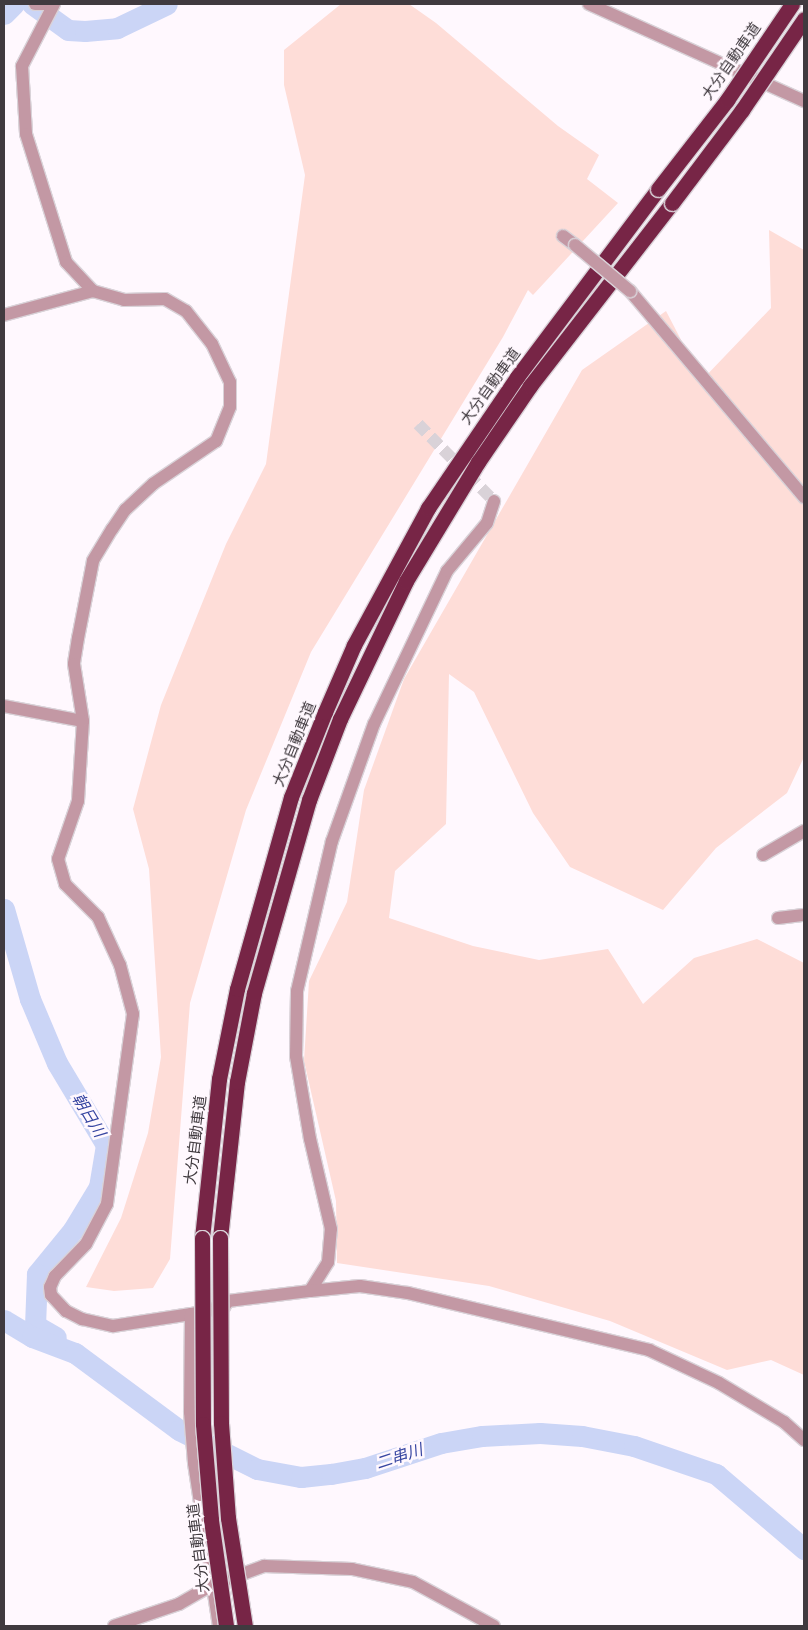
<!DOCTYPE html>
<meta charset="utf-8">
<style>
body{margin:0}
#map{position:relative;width:808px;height:1630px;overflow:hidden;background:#fff8fe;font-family:Barlow,"Noto Sans JP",sans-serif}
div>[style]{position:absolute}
.green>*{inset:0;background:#feddd8}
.river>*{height:21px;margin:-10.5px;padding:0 10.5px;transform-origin:10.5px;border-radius:10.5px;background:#cbd5f6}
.minor-tunnel>*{height:12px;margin-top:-6px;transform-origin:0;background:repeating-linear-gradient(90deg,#d9d2d8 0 12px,transparent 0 18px)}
.roads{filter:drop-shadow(1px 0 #d9d2d8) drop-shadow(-1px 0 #d9d2d8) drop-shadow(0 1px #d9d2d8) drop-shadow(0 -1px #d9d2d8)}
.minor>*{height:12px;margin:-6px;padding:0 6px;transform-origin:6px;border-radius:6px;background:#c398a4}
.tertiary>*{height:12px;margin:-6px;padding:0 6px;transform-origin:6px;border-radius:6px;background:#c398a4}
.motorway>*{height:15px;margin:-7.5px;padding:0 7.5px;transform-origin:7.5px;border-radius:7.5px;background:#772546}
.bridges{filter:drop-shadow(1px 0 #d9d2d8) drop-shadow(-1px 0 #d9d2d8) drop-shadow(0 1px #d9d2d8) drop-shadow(0 -1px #d9d2d8)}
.minor-bridge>*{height:12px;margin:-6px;padding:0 6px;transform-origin:6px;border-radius:6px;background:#c398a4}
.motorway-bridge>*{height:15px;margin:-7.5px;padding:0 7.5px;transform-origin:7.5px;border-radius:7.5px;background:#772546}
span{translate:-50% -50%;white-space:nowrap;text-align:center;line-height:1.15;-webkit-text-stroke:5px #fff8fe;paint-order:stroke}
.street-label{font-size:15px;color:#403a3f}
.water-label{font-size:16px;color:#3645a1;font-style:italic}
.frame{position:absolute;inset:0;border:5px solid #403a3f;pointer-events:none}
</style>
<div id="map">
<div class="green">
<div style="clip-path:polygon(341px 4px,409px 4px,436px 23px,558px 126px,599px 155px,587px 179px,618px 203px,533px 295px,528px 290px,503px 337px,311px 652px,246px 810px,190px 1003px,170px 1259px,153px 1288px,114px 1291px,86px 1287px,121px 1218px,148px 1133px,161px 1057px,149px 869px,133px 809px,161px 705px,226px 544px,266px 464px,305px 175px,284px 85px,284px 50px)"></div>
<div style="clip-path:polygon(769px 230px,804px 250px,804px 757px,787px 793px,716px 848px,663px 910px,570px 867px,533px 813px,474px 692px,449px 674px,446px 824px,395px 871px,389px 918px,473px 946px,539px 960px,608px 949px,643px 1004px,694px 958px,757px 939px,804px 963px,804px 1375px,771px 1360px,727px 1370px,610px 1321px,489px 1286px,337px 1263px,336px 1201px,304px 1061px,309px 981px,347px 902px,364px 790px,404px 679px,582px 370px,666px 311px,702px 380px,771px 308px)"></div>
</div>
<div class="river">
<div style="left:32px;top:4px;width:44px;rotate:35.8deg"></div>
<div style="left:68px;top:30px;width:17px;rotate:3deg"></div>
<div style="left:85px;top:31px;width:32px;rotate:-5deg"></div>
<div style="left:117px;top:28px;width:55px;rotate:-25.6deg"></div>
<div style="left:4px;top:14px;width:14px;rotate:-45deg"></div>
<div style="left:4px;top:909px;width:94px;rotate:73.9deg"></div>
<div style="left:30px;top:999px;width:69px;rotate:67.1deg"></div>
<div style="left:57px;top:1063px;width:96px;rotate:59.1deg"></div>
<div style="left:106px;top:1145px;width:43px;rotate:99.5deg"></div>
<div style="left:99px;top:1187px;width:50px;rotate:121.2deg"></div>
<div style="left:73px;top:1230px;width:57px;rotate:129.3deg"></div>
<div style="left:37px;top:1274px;width:51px;rotate:92.2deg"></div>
<div style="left:35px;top:1325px;width:24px;rotate:30deg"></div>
<div style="left:4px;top:1320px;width:33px;rotate:31deg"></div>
<div style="left:32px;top:1337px;width:46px;rotate:20.4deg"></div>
<div style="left:75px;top:1353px;width:129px;rotate:36.5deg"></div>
<div style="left:179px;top:1430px;width:87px;rotate:26.6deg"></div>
<div style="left:257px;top:1469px;width:45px;rotate:10.3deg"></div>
<div style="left:301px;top:1477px;width:30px;rotate:-6deg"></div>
<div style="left:331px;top:1474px;width:35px;rotate:-10deg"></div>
<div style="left:365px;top:1468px;width:80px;rotate:-18.2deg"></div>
<div style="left:441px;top:1443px;width:42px;rotate:-9.7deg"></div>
<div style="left:482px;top:1436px;width:58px;rotate:-3deg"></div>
<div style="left:540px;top:1433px;width:42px;rotate:4.1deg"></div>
<div style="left:582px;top:1436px;width:53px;rotate:10.9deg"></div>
<div style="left:634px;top:1446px;width:87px;rotate:18.9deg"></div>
<div style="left:716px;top:1474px;width:116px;rotate:40.4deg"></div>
</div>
<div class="minor-tunnel">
<div style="left:418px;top:424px;width:108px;rotate:45.4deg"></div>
</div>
<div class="roads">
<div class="minor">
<div style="left:35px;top:4px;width:17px"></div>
<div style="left:54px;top:4px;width:70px;rotate:117.3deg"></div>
<div style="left:22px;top:66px;width:68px;rotate:86.6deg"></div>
<div style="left:26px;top:134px;width:134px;rotate:72.6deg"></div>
<div style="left:66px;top:262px;width:40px;rotate:47deg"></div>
<div style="left:93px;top:291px;width:32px;rotate:16deg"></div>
<div style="left:124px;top:300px;width:41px;rotate:-1.4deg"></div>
<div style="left:165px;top:299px;width:24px;rotate:30deg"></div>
<div style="left:186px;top:311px;width:42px;rotate:51.8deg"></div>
<div style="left:212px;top:344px;width:42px;rotate:64.7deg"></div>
<div style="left:230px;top:382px;width:25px;rotate:90deg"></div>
<div style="left:230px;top:407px;width:37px;rotate:112deg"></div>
<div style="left:216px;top:441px;width:76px;rotate:145.7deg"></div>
<div style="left:153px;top:484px;width:38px;rotate:137deg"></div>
<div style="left:125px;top:510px;width:23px;rotate:124deg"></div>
<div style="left:112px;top:529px;width:37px;rotate:121deg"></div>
<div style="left:93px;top:561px;width:78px;rotate:101deg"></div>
<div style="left:78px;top:638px;width:26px;rotate:99deg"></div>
<div style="left:74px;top:664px;width:58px;rotate:81deg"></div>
<div style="left:83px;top:721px;width:80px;rotate:93.6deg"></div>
<div style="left:78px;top:801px;width:61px;rotate:109deg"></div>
<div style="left:58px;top:859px;width:26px;rotate:74deg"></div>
<div style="left:65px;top:884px;width:47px;rotate:45deg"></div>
<div style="left:98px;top:917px;width:53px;rotate:65.4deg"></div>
<div style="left:120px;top:965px;width:51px;rotate:75.1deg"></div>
<div style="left:133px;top:1014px;width:192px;rotate:97.8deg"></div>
<div style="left:107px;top:1204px;width:45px;rotate:117.7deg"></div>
<div style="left:86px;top:1244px;width:45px;rotate:134.1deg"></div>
<div style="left:55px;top:1276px;width:12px;rotate:114deg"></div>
<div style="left:50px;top:1287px;width:8px;rotate:83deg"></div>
<div style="left:51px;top:1295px;width:22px;rotate:47deg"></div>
<div style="left:66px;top:1311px;width:18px;rotate:27deg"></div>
<div style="left:82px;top:1319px;width:32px;rotate:13deg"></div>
<div style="left:113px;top:1326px;width:79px;rotate:-8.7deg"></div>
<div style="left:191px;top:1314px;width:34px;rotate:-12deg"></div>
<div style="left:224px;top:1307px;width:7px;rotate:-56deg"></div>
<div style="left:228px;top:1301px;width:83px;rotate:-7deg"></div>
<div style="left:310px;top:1291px;width:34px;rotate:-58deg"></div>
<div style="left:328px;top:1262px;width:33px;rotate:-85deg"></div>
<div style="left:331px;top:1229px;width:92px;rotate:-103.1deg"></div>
<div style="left:310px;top:1139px;width:84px;rotate:-99.6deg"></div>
<div style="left:296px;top:1056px;width:65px;rotate:-89.1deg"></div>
<div style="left:297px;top:991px;width:154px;rotate:-76.9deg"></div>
<div style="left:332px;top:841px;width:124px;rotate:-70.3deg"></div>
<div style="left:374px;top:724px;width:170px;rotate:-64.5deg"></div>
<div style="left:447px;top:571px;width:62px;rotate:-50.2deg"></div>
<div style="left:487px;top:523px;width:23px;rotate:-72deg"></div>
<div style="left:563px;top:236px;width:15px;rotate:37deg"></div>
<div style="left:630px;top:291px;width:270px;rotate:49.8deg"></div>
<div style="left:4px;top:315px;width:92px;rotate:-15.1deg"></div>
<div style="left:4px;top:706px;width:80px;rotate:10.8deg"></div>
<div style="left:763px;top:855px;width:48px;rotate:-30.3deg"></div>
<div style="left:778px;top:918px;width:26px;rotate:-7deg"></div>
<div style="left:310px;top:1291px;width:50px;rotate:-5.7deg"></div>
<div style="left:360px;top:1286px;width:49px;rotate:8.3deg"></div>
<div style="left:408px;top:1293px;width:248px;rotate:13.3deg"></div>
<div style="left:649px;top:1350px;width:77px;rotate:25.2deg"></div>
<div style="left:719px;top:1383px;width:76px;rotate:31deg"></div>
<div style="left:784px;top:1422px;width:27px;rotate:42deg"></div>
<div style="left:191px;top:1314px;width:98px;rotate:90.6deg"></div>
<div style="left:190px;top:1412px;width:51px;rotate:85.5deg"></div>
<div style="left:194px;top:1463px;width:165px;rotate:81.3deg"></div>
<div style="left:114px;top:1626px;width:69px;rotate:-18.7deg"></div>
<div style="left:179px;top:1604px;width:36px;rotate:-30deg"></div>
<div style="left:210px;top:1586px;width:58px;rotate:-20.3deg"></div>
<div style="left:264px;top:1566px;width:88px;rotate:2deg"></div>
<div style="left:352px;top:1569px;width:62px;rotate:12deg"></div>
<div style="left:413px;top:1582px;width:92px;rotate:28.5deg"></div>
</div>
<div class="tertiary">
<div style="left:589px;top:4px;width:236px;rotate:24.3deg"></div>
</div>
<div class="motorway">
<div style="left:202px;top:1238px;width:160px;rotate:-83.9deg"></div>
<div style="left:219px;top:1079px;width:92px;rotate:-78.7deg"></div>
<div style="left:237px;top:989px;width:199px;rotate:-74.3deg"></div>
<div style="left:291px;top:797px;width:92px;rotate:-68.2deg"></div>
<div style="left:325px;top:712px;width:73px;rotate:-66.6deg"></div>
<div style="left:354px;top:645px;width:156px;rotate:-61.6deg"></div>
<div style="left:428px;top:508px;width:158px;rotate:-55.8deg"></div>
<div style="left:517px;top:377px;width:235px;rotate:-53.1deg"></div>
<div style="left:220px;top:1238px;width:157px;rotate:-83.8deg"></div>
<div style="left:237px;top:1082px;width:91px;rotate:-79.2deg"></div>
<div style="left:254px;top:993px;width:201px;rotate:-74.1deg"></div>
<div style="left:309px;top:800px;width:87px;rotate:-69.1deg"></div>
<div style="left:340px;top:719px;width:153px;rotate:-64.4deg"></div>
<div style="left:406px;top:581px;width:139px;rotate:-58.8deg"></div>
<div style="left:478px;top:462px;width:92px;rotate:-55.6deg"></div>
<div style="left:530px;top:386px;width:232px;rotate:-52.2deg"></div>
</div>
</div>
<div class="bridges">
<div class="minor-bridge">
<div style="left:575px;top:245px;width:72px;rotate:39.9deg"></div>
</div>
<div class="motorway-bridge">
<div style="left:658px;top:189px;width:113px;rotate:-52.2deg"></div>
<div style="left:727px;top:100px;width:116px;rotate:-55.9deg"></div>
<div style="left:672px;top:203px;width:116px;rotate:-53deg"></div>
<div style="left:742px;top:110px;width:110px;rotate:-55.7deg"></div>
<div style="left:202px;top:1238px;width:186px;rotate:89.7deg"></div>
<div style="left:203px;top:1424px;width:96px;rotate:85.2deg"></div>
<div style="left:211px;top:1520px;width:107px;rotate:81.9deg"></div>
<div style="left:220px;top:1238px;width:185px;rotate:89.7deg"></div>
<div style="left:221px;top:1423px;width:95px;rotate:85.8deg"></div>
<div style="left:228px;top:1518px;width:109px;rotate:81.1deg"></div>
</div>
</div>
<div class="street-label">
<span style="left:731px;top:61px;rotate:-55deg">大分自動車道</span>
<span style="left:490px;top:386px;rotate:-54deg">大分自動車道</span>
<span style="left:294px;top:744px;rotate:-68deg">大分自動車道</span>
<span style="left:195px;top:1140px;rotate:-83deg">大分自動車道</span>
<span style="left:198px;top:1548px;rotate:-97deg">大分自動車道</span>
</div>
<div class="water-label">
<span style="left:89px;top:1115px;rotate:59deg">朝日川</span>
<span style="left:399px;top:1456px;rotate:-18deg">二串川</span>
</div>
<div class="frame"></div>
</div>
